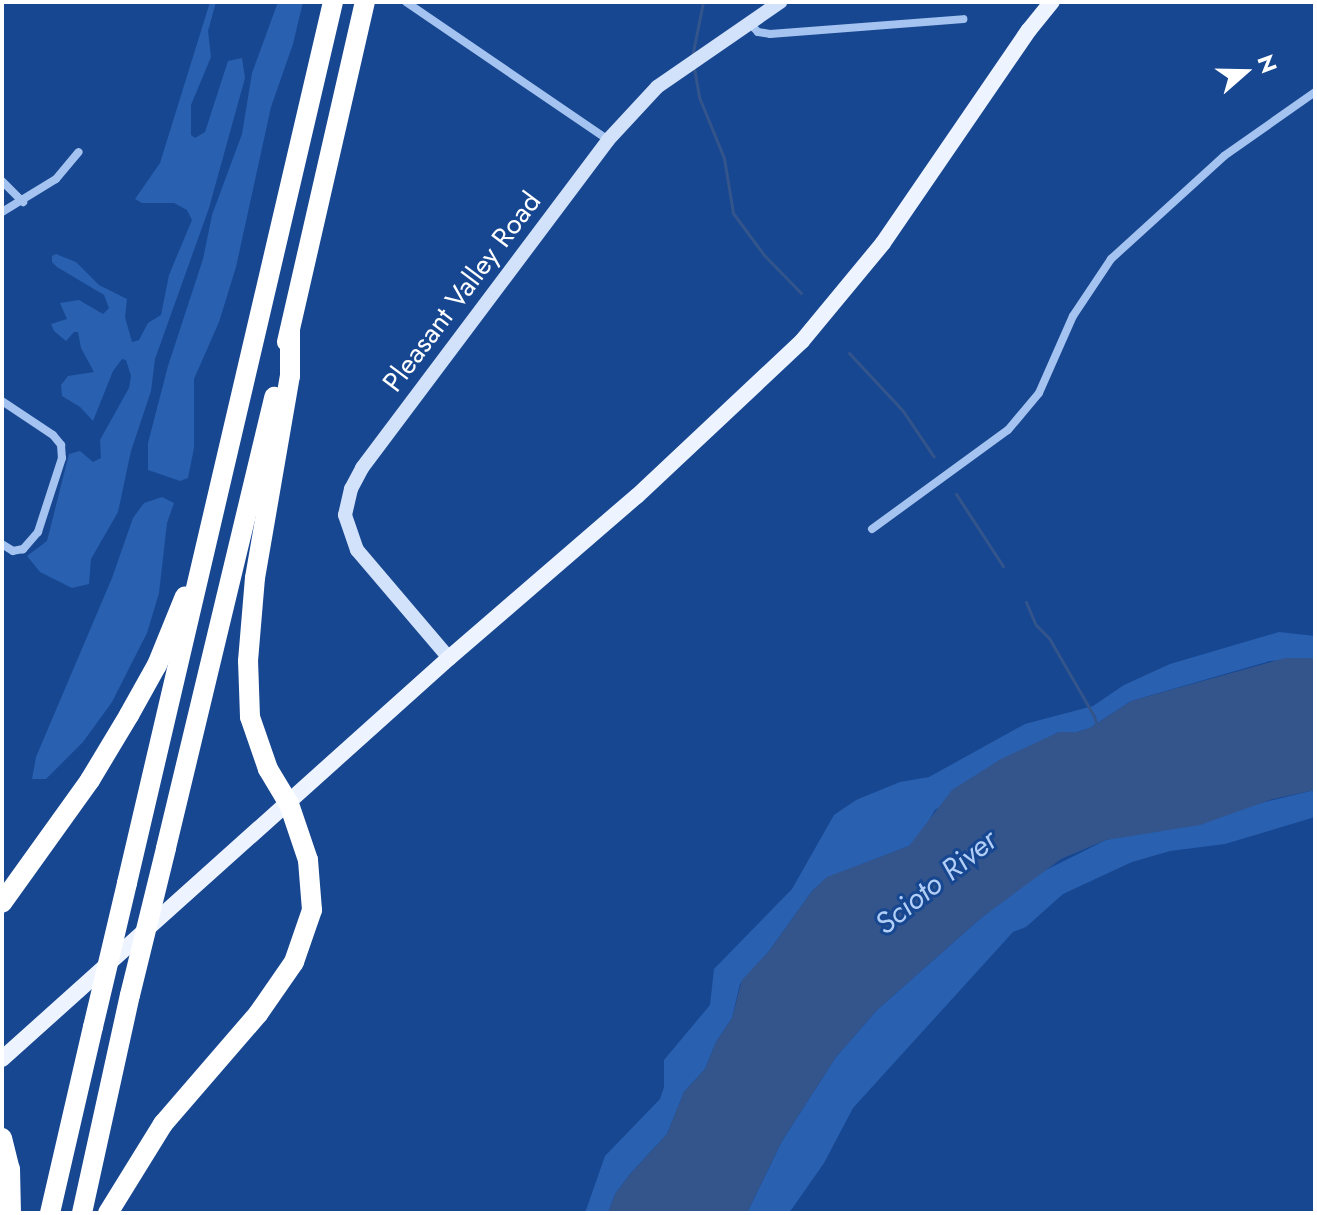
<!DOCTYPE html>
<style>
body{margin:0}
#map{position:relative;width:1317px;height:1215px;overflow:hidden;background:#174791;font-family:Jost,sans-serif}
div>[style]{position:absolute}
.green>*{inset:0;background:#2960b0}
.water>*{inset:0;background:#33558c}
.stream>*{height:3px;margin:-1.5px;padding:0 1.5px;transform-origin:1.5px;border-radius:1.5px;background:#33558c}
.street>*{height:8px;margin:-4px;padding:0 4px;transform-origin:4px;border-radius:4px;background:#a5c3f0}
.secondary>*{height:14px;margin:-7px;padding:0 7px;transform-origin:7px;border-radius:7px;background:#d3e2fb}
.primary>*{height:16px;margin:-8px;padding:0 8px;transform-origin:8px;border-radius:8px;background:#eef4ff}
.highway>*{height:20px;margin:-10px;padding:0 10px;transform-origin:10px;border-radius:10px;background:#fff}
.highway-bridge>*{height:20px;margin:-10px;padding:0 10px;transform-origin:10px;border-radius:10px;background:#fff}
span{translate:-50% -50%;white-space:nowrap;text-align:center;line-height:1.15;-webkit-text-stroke:6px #174791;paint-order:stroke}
.street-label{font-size:28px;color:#fff}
.water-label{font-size:30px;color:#b1cef7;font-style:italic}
.frame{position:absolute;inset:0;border:4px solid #fff;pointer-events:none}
.north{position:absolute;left:1205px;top:32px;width:80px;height:80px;-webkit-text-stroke:6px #174791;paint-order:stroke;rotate:70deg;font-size:22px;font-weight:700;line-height:32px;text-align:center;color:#fff}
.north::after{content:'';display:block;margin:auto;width:28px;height:36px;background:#fff;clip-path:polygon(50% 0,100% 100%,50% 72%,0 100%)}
</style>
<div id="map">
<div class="green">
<div style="clip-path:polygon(210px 2px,216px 2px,208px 31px,211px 57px,191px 105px,191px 135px,195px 138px,205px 132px,228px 61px,242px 58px,245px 78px,209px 208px,155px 359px,151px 391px,131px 451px,118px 512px,91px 559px,89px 584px,72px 588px,40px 572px,27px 556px,47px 541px,69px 454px,80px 451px,93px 462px,101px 458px,100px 440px,129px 388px,131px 376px,126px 360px,122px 359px,113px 371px,93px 421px,80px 407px,62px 396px,61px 385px,68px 376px,94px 372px,81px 348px,78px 332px,74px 332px,66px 341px,54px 331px,51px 324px,67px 319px,60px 303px,79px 300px,103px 314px,109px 308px,104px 295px,57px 267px,52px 262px,52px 256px,56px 254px,76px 262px,99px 285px,127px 299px,125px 317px,132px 342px,139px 340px,148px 323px,161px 315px,169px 275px,192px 220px,187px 210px,174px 203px,142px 203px,135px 199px,160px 163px)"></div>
<div style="clip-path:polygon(278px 2px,303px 2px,293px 44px,271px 107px,236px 267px,219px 322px,194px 379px,194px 448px,188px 478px,180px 481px,148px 470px,148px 443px,168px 366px,203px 259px,212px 215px,242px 134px,252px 73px)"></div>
<div style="clip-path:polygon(162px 497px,174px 503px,167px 523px,159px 593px,147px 633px,112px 702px,83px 742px,46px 779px,32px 779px,36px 757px,112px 578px,133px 518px,144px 503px)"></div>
<div style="clip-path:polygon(1279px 632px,1315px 636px,1315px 658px,1270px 661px,1131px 701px,1090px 728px,1077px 732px,1058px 732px,935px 810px,920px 836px,909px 846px,827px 878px,812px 891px,769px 951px,740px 984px,732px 1018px,716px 1042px,705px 1069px,684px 1092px,667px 1134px,630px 1174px,615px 1194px,608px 1213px,585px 1213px,605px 1156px,660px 1099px,664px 1087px,664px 1060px,710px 1005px,714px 969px,792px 889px,834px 815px,856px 800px,900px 782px,929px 777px,1025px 724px,1093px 706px,1124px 685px,1170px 664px)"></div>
<div style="clip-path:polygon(1315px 790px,1315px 817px,1225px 844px,1170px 851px,1132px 862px,1063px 894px,1026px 927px,1013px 932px,853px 1108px,824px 1163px,789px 1213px,747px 1213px,782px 1141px,836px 1057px,877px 1010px,981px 918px,1042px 872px,1106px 840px)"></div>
</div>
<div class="water">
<div style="clip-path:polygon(1285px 658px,1315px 658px,1315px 790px,1273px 799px,1200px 825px,1106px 840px,1061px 859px,981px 918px,877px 1010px,836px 1057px,782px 1141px,747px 1213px,608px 1213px,615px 1194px,630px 1174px,667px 1134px,684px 1092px,705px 1069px,716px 1042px,732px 1018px,742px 980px,769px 951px,812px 891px,827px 877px,909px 846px,952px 790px,1001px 759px,1059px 732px,1077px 732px,1090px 728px,1131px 701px)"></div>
</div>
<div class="stream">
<div style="left:692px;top:57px;width:56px;rotate:-78.7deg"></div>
<div style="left:694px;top:68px;width:29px;rotate:80deg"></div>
<div style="left:699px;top:97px;width:66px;rotate:67.7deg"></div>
<div style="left:724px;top:158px;width:56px;rotate:80.7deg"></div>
<div style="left:733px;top:213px;width:52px;rotate:53.6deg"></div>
<div style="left:764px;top:255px;width:53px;rotate:45.8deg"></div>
<div style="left:849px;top:353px;width:79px;rotate:47deg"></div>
<div style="left:903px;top:411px;width:55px;rotate:56deg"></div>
<div style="left:956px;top:494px;width:86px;rotate:56.9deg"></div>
<div style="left:1026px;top:602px;width:25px;rotate:67deg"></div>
<div style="left:1036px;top:625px;width:18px;rotate:45deg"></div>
<div style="left:1049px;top:638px;width:90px;rotate:60deg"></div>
<div style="left:1094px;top:716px;width:10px;rotate:73deg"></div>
</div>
<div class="street">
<div style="left:406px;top:2px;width:245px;rotate:34.3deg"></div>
<div style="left:750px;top:24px;width:11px;rotate:45deg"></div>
<div style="left:758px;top:32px;width:12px;rotate:9deg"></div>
<div style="left:770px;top:34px;width:194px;rotate:-4.4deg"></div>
<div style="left:2px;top:181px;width:30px;rotate:45deg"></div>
<div style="left:2px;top:212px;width:63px;rotate:-31.4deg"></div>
<div style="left:56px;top:179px;width:35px;rotate:-50deg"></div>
<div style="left:2px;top:401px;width:61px;rotate:33.7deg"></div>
<div style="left:53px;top:435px;width:13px;rotate:51deg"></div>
<div style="left:61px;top:445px;width:13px;rotate:86deg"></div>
<div style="left:62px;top:458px;width:78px;rotate:108deg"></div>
<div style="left:38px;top:532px;width:23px;rotate:131deg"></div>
<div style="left:23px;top:549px;width:10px;rotate:169deg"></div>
<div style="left:13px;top:551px;width:13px;rotate:-148deg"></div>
<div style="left:872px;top:529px;width:168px;rotate:-36.1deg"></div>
<div style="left:1008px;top:430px;width:48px;rotate:-50deg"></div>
<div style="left:1039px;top:393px;width:84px;rotate:-66.2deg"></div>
<div style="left:1073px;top:316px;width:69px;rotate:-56.3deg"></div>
<div style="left:1111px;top:259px;width:153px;rotate:-42.3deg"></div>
<div style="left:1224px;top:156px;width:111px;rotate:-35.1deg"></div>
</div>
<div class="secondary">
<div style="left:449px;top:658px;width:142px;rotate:-130.4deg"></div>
<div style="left:357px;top:550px;width:37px;rotate:-109deg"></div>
<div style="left:345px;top:515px;width:27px;rotate:-77deg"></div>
<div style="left:351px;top:489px;width:24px;rotate:-62deg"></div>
<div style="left:362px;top:468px;width:410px;rotate:-53.1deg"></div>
<div style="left:608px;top:140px;width:72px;rotate:-47.2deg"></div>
<div style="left:657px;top:87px;width:150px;rotate:-34.6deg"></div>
</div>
<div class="primary">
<div style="left:2px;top:1059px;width:601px;rotate:-41.9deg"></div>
<div style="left:449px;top:658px;width:248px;rotate:-40.8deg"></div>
<div style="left:637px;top:496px;width:226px;rotate:-43.2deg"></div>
<div style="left:802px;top:341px;width:127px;rotate:-50.4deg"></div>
<div style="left:883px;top:243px;width:258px;rotate:-55.6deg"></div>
<div style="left:1029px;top:30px;width:36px;rotate:-51deg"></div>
</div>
<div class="highway">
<div style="left:287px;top:342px;width:349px;rotate:-77.1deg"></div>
<div style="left:166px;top:848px;width:464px;rotate:-76.5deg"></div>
<div style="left:127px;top:883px;width:905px;rotate:-76.84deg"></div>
<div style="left:2px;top:903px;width:151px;rotate:-54.4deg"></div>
<div style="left:90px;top:780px;width:76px;rotate:-59deg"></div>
<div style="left:129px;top:715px;width:57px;rotate:-60.8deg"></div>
<div style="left:157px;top:665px;width:74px;rotate:-67.9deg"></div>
<div style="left:2px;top:1138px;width:32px;rotate:76deg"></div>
<div style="left:10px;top:1169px;width:44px;rotate:88.7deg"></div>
<div style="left:50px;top:1213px;width:191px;rotate:-77deg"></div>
<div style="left:82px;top:1213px;width:223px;rotate:-77.6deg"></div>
<div style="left:108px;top:1213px;width:105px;rotate:-58.3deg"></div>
<div style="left:163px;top:1124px;width:145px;rotate:-49.2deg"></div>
<div style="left:258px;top:1014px;width:63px;rotate:-55.3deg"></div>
<div style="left:294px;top:962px;width:55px;rotate:-70.9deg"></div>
<div style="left:312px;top:910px;width:50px;rotate:-94.6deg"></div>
<div style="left:308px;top:860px;width:59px;rotate:-108.7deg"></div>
<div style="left:289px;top:804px;width:41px;rotate:-121deg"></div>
<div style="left:268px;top:769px;width:55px;rotate:-109.1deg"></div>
<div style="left:250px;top:717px;width:56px;rotate:-92deg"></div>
<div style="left:248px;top:661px;width:83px;rotate:-85.2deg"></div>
<div style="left:255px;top:578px;width:205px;rotate:-80.2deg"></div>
<div style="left:290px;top:376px;width:45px;rotate:-90deg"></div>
</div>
<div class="highway-bridge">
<div style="left:130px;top:995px;width:151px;rotate:-76.2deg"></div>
<div style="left:93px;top:1027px;width:148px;rotate:-76.7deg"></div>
</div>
<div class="street-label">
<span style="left:462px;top:292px;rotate:-53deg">Pleasant Valley Road</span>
</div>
<div class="water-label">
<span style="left:936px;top:882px;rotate:-39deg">Scioto River</span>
</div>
<div class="frame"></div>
<div class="north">N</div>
</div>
